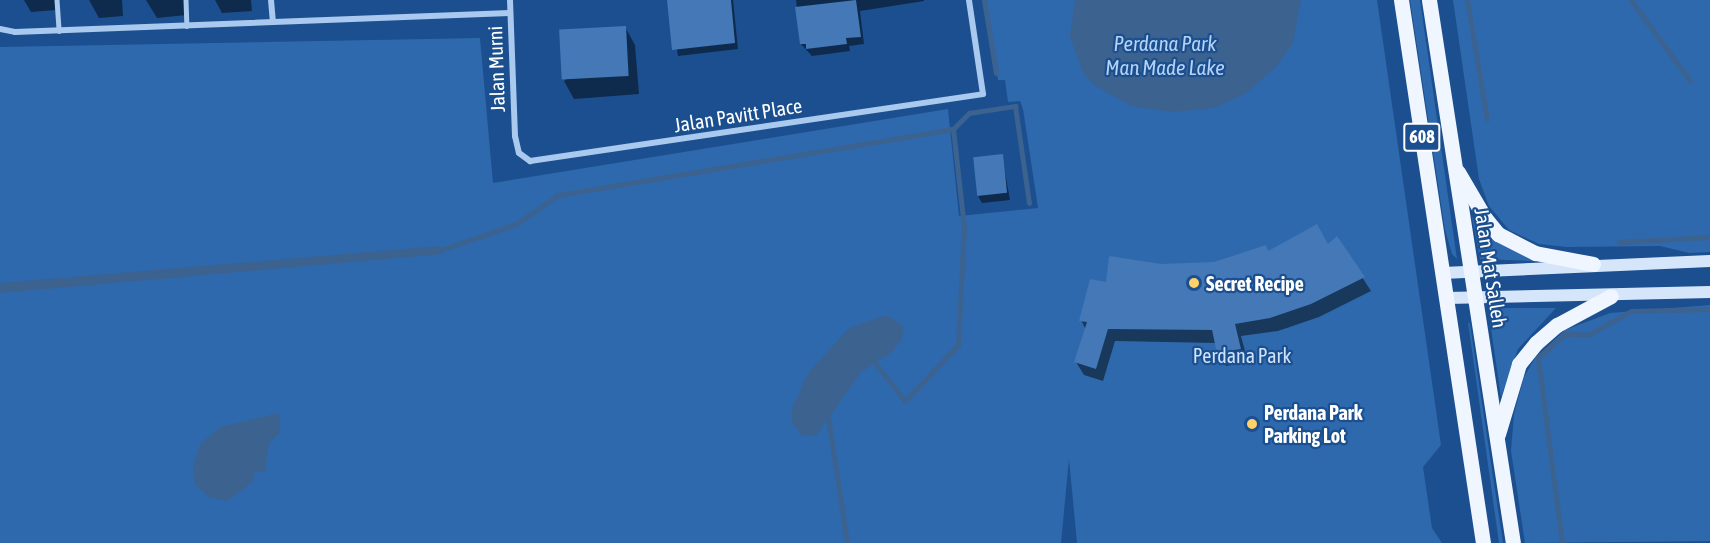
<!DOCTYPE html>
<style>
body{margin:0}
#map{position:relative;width:1710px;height:543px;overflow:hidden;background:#1b4f8f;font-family:"Asap Condensed",sans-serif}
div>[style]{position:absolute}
.green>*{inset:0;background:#2e69ad}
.water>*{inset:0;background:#3c6290}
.shadow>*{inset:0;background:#0007}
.stream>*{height:5px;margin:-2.5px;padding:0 2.5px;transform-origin:2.5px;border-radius:2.5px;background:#3c6290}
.building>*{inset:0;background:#4478b7;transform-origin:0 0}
.service>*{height:4.5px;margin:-2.25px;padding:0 2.25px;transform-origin:2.25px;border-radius:2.25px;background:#a9c9ee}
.minor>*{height:6px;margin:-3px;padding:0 3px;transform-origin:3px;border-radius:3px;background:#a9c9ee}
.secondary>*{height:12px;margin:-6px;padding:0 6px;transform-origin:6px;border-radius:6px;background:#d6e6fa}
.primary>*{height:15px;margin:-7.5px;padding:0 7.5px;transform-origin:7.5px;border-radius:7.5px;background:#f0f6ff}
.dots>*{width:16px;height:16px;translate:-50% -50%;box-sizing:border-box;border:3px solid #1b4f8f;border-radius:50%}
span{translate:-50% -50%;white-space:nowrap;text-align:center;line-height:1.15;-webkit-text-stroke:4.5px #1b4f8f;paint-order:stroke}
.shield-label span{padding:2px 4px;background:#1b4f8f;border:2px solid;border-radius:4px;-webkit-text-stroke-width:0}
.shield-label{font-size:18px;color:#fff;font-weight:700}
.street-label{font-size:20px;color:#fff}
.poi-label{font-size:20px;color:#fff;font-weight:700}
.left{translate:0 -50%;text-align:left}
.park-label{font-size:20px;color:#cfe3fa}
.water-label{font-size:21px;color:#b5d3f5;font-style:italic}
</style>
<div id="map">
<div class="green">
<div style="clip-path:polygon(986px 0,1377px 0,1441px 445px,1423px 467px,1432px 528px,1442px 543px,1077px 543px,1069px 459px,1061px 543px,0 543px,0 47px,480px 38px,493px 183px,948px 109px,959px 216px,1038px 208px,1023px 109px,1020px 101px,1008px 102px,1005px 80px,998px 80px)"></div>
<div style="clip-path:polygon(1410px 0,1420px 0,1457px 259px,1452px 254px,1445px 230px)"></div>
<div style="clip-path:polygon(1453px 0,1710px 0,1710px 252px,1689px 253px,1660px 246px,1567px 247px,1539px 244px,1509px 230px,1489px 206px,1479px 179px)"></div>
<div style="clip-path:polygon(1472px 217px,1490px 237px,1533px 261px,1480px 259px)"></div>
<div style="clip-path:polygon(1710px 305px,1710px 541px,1525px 543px,1511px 451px,1514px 414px,1524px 377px,1535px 358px,1565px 330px,1610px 313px)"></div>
<div style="clip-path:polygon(1488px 308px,1556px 308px,1518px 349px,1501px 397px)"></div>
<div style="clip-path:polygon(1468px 322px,1470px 324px,1503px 543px,1499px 543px)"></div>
</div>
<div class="water">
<div style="clip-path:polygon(1075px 0,1301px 0,1293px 43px,1277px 66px,1245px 94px,1214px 108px,1173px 112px,1131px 106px,1094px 85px,1083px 73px,1070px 37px)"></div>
<div style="clip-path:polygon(440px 246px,443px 254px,0 293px,0 283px)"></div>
<div style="clip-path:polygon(886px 315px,904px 326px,902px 339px,892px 352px,861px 372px,816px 436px,803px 436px,792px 423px,792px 408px,808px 373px,849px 328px)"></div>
<div style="clip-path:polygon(280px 413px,280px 433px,269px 443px,265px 471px,254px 473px,254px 481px,227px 501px,209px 497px,195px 485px,193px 466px,200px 444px,220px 427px)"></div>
</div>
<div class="shadow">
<div style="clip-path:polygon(24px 0,55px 0,56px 10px,31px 12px)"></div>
<div style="clip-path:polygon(89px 0,122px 0,123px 16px,99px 18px)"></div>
<div style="clip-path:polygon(146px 0,185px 0,186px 15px,157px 18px)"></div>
<div style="clip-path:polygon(215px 0,251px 0,252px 11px,222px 13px)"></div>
<div style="clip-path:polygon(669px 0,733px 0,738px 49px,678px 56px)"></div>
<div style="clip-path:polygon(796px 0,924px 0,924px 1px,860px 11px,864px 44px,849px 46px,850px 51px,812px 56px,801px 44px)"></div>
<div style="clip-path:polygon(625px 27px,635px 45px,639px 94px,574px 99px,564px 81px)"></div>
<div style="clip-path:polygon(1002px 156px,1010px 200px,982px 203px,978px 196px)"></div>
<div style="clip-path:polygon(1337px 238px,1371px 291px,1319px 317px,1278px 331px,1241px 336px,1248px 362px,1226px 366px,1216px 343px,1115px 341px,1103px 381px,1084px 375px,1076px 362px,1086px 330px,1081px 320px,1108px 284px,1161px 266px,1214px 263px,1328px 245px)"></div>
</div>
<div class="stream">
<div style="left:984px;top:0;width:74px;rotate:80.7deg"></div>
<div style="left:1467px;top:0;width:121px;rotate:80.5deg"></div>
<div style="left:1631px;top:0;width:100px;rotate:53.9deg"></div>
<div style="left:1619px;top:242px;width:91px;rotate:-3.1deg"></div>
<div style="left:441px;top:250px;width:79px;rotate:-19.1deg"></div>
<div style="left:516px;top:224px;width:51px;rotate:-34.6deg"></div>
<div style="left:558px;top:195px;width:400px;rotate:-9.5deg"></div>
<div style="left:953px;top:129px;width:23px;rotate:-45deg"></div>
<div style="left:969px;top:113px;width:47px;rotate:-8.7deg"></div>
<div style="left:1015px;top:106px;width:98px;rotate:81.8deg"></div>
<div style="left:875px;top:363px;width:48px;rotate:51.7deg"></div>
<div style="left:905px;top:401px;width:77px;rotate:-46.6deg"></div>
<div style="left:958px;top:345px;width:118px;rotate:-87.1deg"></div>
<div style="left:964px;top:227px;width:99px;rotate:-96.4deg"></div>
<div style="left:828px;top:417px;width:127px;rotate:81.4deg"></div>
<div style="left:1562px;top:543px;width:187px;rotate:-97.4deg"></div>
<div style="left:1538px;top:358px;width:36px;rotate:-42deg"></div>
<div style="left:1565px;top:334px;width:23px;rotate:2deg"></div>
<div style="left:1588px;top:335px;width:49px;rotate:-29.2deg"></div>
<div style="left:1631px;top:311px;width:79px;rotate:-1.5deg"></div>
</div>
<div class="building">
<div style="clip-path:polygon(667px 0,731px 0,735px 43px,672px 50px)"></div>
<div style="clip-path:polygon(856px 0,861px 37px,846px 38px,847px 44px,806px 49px,806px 44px,800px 44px,795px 7px)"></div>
<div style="left:626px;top:26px;width:50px;height:67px;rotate:87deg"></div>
<div style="left:1003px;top:154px;width:39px;height:30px;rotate:84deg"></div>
<div style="clip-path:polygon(1317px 224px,1328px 244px,1337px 236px,1365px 277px,1311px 304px,1270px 318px,1235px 324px,1241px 349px,1217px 353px,1212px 330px,1108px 329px,1096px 369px,1074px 362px,1087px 322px,1079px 321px,1090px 279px,1106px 282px,1109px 256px,1161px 264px,1214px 262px,1266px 245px,1268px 251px)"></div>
</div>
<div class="service">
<div style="left:57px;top:0;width:31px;rotate:86deg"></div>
<div style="left:186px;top:0;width:26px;rotate:88deg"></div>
</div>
<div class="minor">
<div style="left:271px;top:0;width:22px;rotate:85deg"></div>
<div style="left:510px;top:0;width:136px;rotate:87.9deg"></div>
<div style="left:515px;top:136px;width:17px;rotate:77deg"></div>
<div style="left:519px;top:153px;width:14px;rotate:36deg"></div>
<div style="left:530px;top:161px;width:458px;rotate:-8.4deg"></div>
<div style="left:983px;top:94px;width:95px;rotate:-98.5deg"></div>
<div style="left:0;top:29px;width:15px;rotate:11deg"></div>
<div style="left:15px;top:32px;width:495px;rotate:-2.2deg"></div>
</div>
<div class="secondary">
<div style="left:1443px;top:273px;width:267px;rotate:-2.6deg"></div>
<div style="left:1447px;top:298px;width:263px;rotate:-1.3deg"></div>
</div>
<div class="primary">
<div style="left:1401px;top:0;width:549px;rotate:81.41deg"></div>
<div style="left:1429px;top:0;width:549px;rotate:81.21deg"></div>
<div style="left:1458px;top:172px;width:53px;rotate:59.6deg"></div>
<div style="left:1485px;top:218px;width:21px;rotate:51deg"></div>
<div style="left:1498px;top:234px;width:42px;rotate:27.2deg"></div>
<div style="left:1535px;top:253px;width:59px;rotate:10.7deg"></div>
<div style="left:1498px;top:434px;width:73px;rotate:-73.3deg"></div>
<div style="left:1519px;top:364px;width:27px;rotate:-51deg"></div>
<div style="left:1536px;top:343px;width:28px;rotate:-41deg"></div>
<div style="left:1557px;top:325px;width:61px;rotate:-28.2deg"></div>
</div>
<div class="dots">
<div style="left:1194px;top:283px;background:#ffd166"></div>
<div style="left:1252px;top:424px;background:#ffd166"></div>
</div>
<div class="shield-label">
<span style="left:1422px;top:137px">608</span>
</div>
<div class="street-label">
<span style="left:496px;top:69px;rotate:-92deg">Jalan Murni</span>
<span style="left:738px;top:115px;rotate:-9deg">Jalan Pavitt Place</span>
<span style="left:1491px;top:268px;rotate:81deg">Jalan Mat Salleh</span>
</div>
<div class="poi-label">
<span class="left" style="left:1206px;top:283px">Secret Recipe</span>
<span class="left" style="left:1264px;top:424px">Perdana Park<br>Parking Lot</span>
</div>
<div class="park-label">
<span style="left:1242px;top:355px">Perdana Park</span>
</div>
<div class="water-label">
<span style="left:1165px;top:55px">Perdana Park<br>Man Made Lake</span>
</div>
</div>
